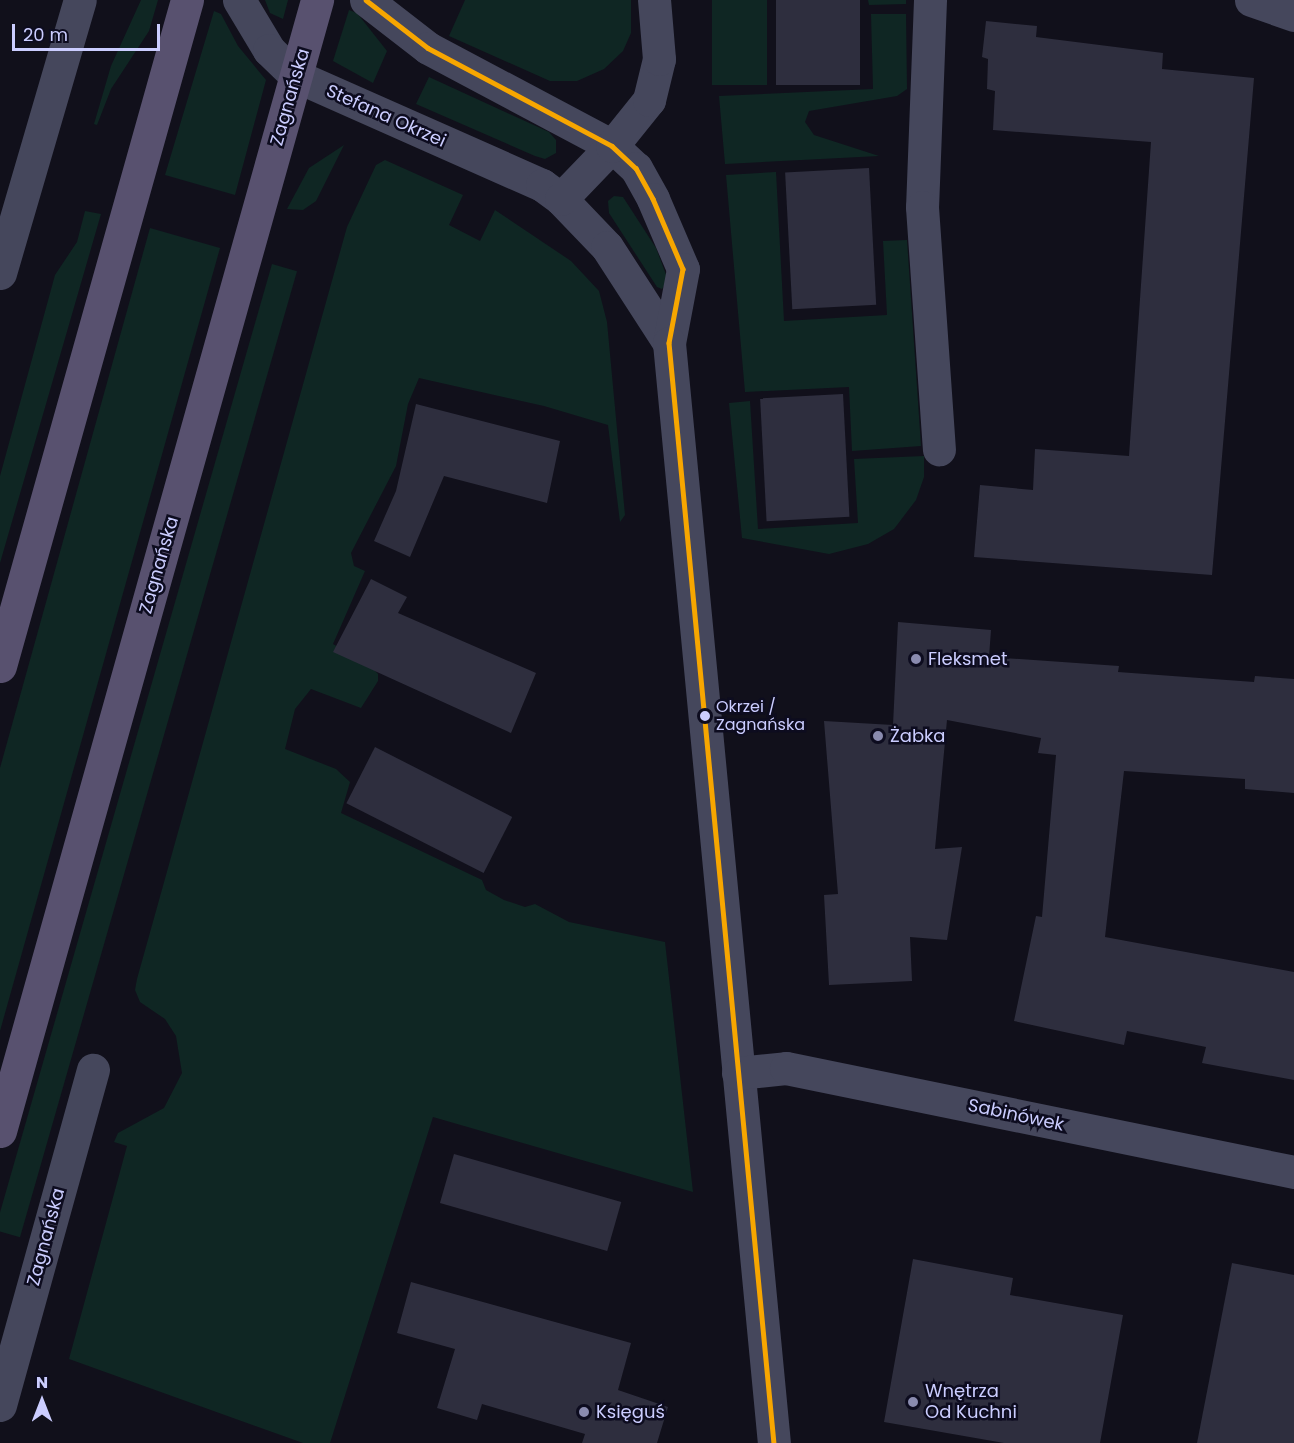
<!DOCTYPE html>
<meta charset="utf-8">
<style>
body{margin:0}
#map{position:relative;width:1294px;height:1443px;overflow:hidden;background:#11101b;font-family:Poppins,sans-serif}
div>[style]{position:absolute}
.green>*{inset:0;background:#0f2623;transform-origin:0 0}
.building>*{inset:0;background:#2e2e3e;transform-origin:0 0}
.minor>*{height:33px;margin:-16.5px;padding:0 16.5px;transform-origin:16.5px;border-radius:16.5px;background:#45475c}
.major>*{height:33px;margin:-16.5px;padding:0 16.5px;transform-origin:16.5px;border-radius:16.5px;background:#58516f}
.bus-1>*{height:4.5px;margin:-2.25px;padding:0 2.25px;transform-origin:2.25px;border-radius:2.25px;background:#f7a600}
.dots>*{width:16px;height:16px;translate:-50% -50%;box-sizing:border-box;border:3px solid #0d0c1f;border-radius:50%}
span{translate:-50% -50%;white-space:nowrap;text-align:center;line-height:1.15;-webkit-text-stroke:5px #0d0c1f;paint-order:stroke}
.bus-label{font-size:16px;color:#cbcdff}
.left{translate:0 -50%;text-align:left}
.street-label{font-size:18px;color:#cbcdff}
.poi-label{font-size:18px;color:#cbcdff}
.north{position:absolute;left:12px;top:1371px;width:60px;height:60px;-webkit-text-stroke:4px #0d0c1f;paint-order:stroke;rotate:0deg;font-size:16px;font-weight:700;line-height:24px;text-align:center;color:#cbcdff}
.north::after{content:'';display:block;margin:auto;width:21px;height:27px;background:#cbcdff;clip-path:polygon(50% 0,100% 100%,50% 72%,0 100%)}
.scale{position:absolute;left:12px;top:24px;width:148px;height:27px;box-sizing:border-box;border:3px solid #cbcdff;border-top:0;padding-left:8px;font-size:18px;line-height:21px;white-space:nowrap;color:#cbcdff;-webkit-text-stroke:4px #0d0c1f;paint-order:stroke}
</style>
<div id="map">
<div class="green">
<div style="clip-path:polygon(141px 0,158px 0,149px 31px,111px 89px,97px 125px,94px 124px,111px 66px)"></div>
<div style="clip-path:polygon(265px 0,288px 0,283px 19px,270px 13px)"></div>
<div style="clip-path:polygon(465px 0,631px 0,631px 33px,623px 51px,604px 69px,577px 81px,550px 81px,449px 36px)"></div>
<div style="left:712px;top:0;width:55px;height:85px"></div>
<div style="clip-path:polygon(868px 0,906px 0,906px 4px,869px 5px)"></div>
<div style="clip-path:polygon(349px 10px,357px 13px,387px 51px,373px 83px,333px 61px)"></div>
<div style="clip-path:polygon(214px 11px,221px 14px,238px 46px,266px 80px,235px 195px,165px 175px)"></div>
<div style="clip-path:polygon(871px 14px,906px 14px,907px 89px,897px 96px,809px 111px,805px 122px,814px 135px,879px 156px,725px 164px,719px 96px,873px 89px)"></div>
<div style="clip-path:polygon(429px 77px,549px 132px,556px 140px,556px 153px,545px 159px,535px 156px,416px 104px)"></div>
<div style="clip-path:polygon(344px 145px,316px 201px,303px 210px,287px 209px,309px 168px)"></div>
<div style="clip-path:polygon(385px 160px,463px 195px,449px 225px,480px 241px,495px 210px,571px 261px,599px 291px,607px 322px,625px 515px,620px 522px,608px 425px,544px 406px,419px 378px,408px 404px,396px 466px,351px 553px,354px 566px,365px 571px,333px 644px,370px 666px,378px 674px,378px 681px,361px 708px,311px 689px,295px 709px,285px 749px,336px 769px,350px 782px,341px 813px,482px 880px,486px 890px,504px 900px,525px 907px,535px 904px,569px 922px,665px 942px,693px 1192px,433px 1117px,330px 1443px,303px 1443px,69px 1359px,127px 1146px,114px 1142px,118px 1133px,164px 1108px,182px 1073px,176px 1036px,165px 1019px,140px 1002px,135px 990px,137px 979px,347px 227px,376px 165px)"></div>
<div style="clip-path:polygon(776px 172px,784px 321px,887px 315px,883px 241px,907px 240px,921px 446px,852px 451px,849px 387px,745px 392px,726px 175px)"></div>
<div style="clip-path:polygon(614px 196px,623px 197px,656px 248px,668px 280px,662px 289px,657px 287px,609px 213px,608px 201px)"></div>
<div style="clip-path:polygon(85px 211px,101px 214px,0 563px,0 476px,55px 275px,77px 242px)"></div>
<div style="clip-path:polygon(150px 228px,220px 248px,0 1031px,0 768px)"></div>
<div style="left:272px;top:264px;width:26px;height:1005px;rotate:16deg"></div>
<div style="clip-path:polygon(750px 401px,758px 529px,858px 523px,854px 459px,924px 456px,924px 477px,916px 500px,894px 529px,868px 544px,829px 554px,742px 538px,729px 403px)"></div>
</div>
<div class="building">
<div style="left:776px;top:0;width:84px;height:85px"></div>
<div style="clip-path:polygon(986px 21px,1037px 26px,1036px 37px,1163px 53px,1162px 69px,1254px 78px,1212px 575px,974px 557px,980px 485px,1033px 490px,1035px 449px,1129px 456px,1151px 142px,993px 130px,995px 91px,987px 89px,988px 59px,982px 57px)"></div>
<div style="left:869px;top:168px;width:137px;height:84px;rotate:87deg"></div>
<div style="left:843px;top:394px;width:123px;height:83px;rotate:87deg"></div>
<div style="clip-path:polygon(416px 404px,560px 441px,547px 503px,444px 476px,410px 557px,374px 541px,396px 491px)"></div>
<div style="clip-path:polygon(371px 579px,407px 597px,398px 613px,536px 673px,511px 733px,333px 652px)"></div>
<div style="clip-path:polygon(898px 622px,991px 630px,989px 657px,1119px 666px,1118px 672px,1254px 682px,1255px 676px,1294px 679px,1294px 793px,1245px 789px,1245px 779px,1124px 771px,1105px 937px,1294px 972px,1294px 1080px,1202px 1063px,1206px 1047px,1127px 1031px,1124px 1045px,1014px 1021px,1036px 916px,1042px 917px,1056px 755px,1038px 753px,1041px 738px,947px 720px,935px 849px,962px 847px,947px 940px,910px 937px,912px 981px,829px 985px,824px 895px,838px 894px,824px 721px,893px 725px)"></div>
<div style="left:375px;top:747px;width:154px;height:63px;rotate:27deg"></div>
<div style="left:454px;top:1154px;width:174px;height:51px;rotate:16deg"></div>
<div style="clip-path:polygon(913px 1259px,1013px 1278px,1010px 1295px,1123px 1315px,1100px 1443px,1004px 1443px,884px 1422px)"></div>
<div style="clip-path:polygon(1232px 1263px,1294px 1275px,1294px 1443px,1197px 1443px)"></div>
<div style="clip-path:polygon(411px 1282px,631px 1343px,618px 1390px,668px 1407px,657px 1443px,582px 1443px,585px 1434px,482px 1404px,477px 1420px,437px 1408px,455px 1349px,397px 1333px)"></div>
</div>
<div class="minor">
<div style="left:239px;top:0;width:58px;rotate:59deg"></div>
<div style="left:269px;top:50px;width:37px;rotate:44deg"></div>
<div style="left:296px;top:76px;width:269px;rotate:23.9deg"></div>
<div style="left:542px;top:185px;width:24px;rotate:36deg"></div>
<div style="left:561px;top:199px;width:66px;rotate:46.2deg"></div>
<div style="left:607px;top:247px;width:114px;rotate:57.1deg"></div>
<div style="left:366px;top:0;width:78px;rotate:37.7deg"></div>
<div style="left:428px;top:48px;width:208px;rotate:28deg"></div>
<div style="left:612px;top:146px;width:33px;rotate:43deg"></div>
<div style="left:636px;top:168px;width:35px;rotate:61deg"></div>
<div style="left:653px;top:199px;width:76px;rotate:66.8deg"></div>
<div style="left:683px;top:269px;width:75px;rotate:100.7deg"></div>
<div style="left:669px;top:343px;width:1105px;rotate:84.55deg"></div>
<div style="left:930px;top:0;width:207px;rotate:92.2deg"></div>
<div style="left:922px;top:207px;width:243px;rotate:86deg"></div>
<div style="left:1251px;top:0;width:46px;rotate:19.2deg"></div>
<div style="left:561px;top:199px;width:74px;rotate:-46.1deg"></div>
<div style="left:612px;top:146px;width:59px;rotate:-51.2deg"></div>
<div style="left:649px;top:100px;width:42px;rotate:-76.3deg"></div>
<div style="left:659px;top:59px;width:59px;rotate:-94.8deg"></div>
<div style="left:0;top:273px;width:284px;rotate:-73.7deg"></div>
<div style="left:738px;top:1073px;width:48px;rotate:-5.9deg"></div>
<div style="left:786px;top:1068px;width:519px;rotate:11.57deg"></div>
<div style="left:0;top:1405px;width:348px;rotate:-74.5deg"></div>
</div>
<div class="major">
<div style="left:0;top:666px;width:692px;rotate:-74.32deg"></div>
<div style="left:0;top:1131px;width:1175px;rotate:-74.34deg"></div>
</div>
<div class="bus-1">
<div style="left:366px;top:0;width:78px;rotate:37.7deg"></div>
<div style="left:428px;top:48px;width:208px;rotate:28deg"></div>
<div style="left:612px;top:146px;width:33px;rotate:43deg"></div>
<div style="left:636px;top:168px;width:35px;rotate:61deg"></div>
<div style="left:653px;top:199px;width:76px;rotate:66.8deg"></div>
<div style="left:683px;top:269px;width:75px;rotate:100.7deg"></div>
<div style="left:669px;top:343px;width:1105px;rotate:84.55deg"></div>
</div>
<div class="dots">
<div style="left:916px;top:659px;background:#8a8baf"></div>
<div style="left:705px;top:716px;background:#cbcdff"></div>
<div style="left:878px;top:736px;background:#8a8baf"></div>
<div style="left:913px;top:1402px;background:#8a8baf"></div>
<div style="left:584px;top:1412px;background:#8a8baf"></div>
</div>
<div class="bus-label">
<span class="left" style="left:716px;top:716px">Okrzei /<br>Zagnańska</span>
</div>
<div class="street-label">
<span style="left:290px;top:97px;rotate:-74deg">Zagnańska</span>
<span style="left:386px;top:116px;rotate:24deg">Stefana Okrzei</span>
<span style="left:159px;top:565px;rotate:-74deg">Zagnańska</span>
<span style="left:1016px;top:1115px;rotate:12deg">Sabinówek</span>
<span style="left:46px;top:1237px;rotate:-75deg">Zagnańska</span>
</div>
<div class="poi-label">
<span class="left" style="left:928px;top:659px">Fleksmet</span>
<span class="left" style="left:890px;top:736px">Żabka</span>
<span class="left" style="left:925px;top:1402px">Wnętrza<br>Od Kuchni</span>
<span class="left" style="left:596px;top:1412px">Księguś</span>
</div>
<div class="north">N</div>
<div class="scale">20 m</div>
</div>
